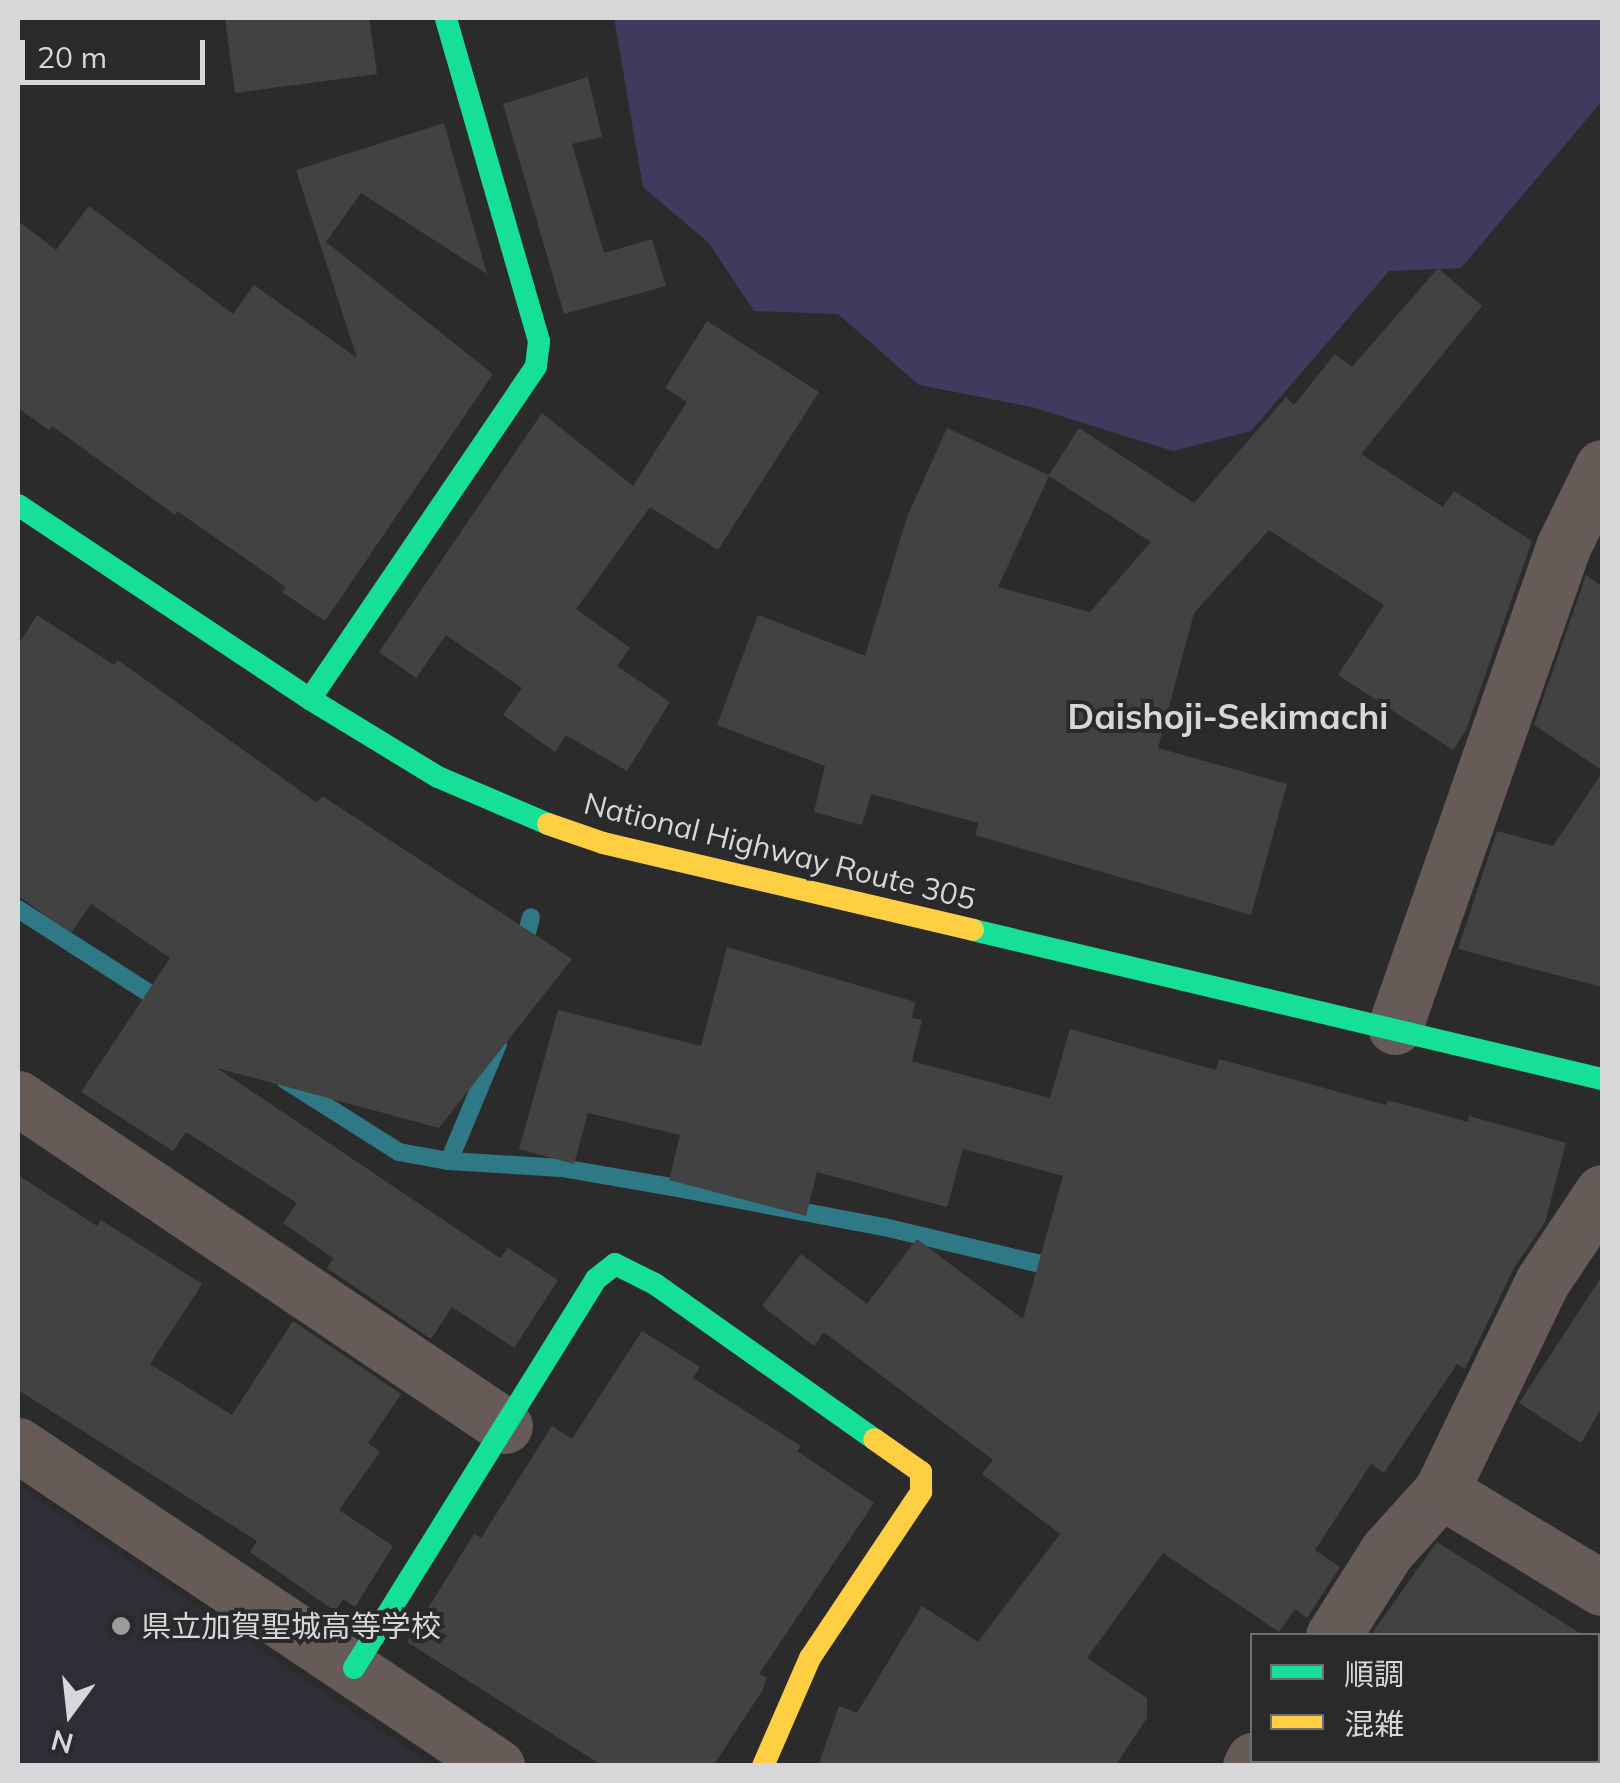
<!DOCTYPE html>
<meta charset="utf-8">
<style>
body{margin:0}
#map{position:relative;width:1620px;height:1783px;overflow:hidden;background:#2b2b2c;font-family:Mulish,"Noto Sans JP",sans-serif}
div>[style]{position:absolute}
.built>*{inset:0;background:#2e2e36}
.green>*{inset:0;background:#3e3b5e}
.stream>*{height:18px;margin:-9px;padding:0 9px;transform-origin:9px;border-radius:9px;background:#2f7886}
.building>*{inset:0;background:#434243}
.street>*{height:55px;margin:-27.5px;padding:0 27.5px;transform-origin:27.5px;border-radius:27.5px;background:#675b58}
.fast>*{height:22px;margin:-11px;padding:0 11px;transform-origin:11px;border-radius:11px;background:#16e098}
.slow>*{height:22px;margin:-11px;padding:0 11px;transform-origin:11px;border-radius:11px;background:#ffcf43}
.dots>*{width:28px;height:28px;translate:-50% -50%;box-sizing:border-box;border:5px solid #2a2a2d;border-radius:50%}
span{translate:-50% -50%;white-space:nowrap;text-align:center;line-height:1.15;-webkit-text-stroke:8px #2a2a2d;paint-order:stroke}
.street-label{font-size:30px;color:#d7d7da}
.poi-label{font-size:30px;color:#d7d7da}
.left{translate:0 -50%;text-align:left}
.quarter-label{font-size:35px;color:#d7d7da;font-weight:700}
.frame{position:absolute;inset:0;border:20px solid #d7d7da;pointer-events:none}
.legend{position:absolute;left:1250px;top:1633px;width:350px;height:130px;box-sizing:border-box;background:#2a2a2d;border:2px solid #6f6f72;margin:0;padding:12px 18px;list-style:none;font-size:30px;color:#d7d7da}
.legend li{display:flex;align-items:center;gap:20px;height:50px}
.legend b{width:50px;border:2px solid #6f6f72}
.north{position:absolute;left:20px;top:1663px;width:100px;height:100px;-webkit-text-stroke:8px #2a2a2d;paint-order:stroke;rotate:195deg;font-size:28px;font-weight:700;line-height:40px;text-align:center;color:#d7d7da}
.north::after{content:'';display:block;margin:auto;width:35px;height:45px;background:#d7d7da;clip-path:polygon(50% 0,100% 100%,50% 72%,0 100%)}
.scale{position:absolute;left:20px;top:40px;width:185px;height:45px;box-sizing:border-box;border:5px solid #d7d7da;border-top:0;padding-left:12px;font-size:30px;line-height:35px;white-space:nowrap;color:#d7d7da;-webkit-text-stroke:8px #2a2a2d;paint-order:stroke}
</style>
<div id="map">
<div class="built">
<div style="clip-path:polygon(18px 1486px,432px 1765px,18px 1765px)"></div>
</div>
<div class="green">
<div style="clip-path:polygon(614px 18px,1602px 18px,1602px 101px,1461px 268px,1389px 271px,1251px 431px,1173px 451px,1032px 407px,919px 385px,838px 314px,754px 311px,709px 243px,643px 187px)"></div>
</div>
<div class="stream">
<div style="left:18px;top:909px;width:176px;rotate:32.7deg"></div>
<div style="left:522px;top:951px;width:35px;rotate:-75deg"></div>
<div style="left:285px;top:1080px;width:135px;rotate:32.3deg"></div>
<div style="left:399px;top:1152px;width:51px;rotate:10.2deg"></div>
<div style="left:449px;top:1161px;width:113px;rotate:3.5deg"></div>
<div style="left:562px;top:1168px;width:112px;rotate:9.8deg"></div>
<div style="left:672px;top:1187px;width:216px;rotate:10.7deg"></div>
<div style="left:884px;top:1227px;width:182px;rotate:13.3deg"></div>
<div style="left:449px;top:1161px;width:127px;rotate:-67.3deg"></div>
</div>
<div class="building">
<div style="clip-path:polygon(225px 18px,369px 18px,377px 74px,235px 93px)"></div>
<div style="clip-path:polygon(588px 77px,602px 137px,572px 144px,604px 253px,652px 239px,666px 286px,564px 314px,503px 104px)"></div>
<div style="clip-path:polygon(444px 123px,487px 274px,361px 193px,326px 242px,493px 374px,325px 621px,282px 592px,286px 587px,177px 511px,175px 515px,52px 426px,49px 430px,18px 408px,18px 221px,56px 250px,89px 206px,233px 314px,254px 285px,357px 358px,296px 170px)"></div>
<div style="clip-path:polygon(evenodd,1438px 268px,1482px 306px,1361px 454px,1443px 507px,1454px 491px,1532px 541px,1466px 730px,1453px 750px,1338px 675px,1384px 605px,1269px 530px,1194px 613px,1158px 748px,1287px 784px,1251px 915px,975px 835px,979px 823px,871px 794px,862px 825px,814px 812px,825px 766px,717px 725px,758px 615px,865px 656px,907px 517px,947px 428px,1049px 475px,1079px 428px,1194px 503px,1286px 397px,1294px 405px,1335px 354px,1352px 367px,1438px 268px,1049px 476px,1151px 542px,1090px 612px,998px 587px,1049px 476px)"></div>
<div style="clip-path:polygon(707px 321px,819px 392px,718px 550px,650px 507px,576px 609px,630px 648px,617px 666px,670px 702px,627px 771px,566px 735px,555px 752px,503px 715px,522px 688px,446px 635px,416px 678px,379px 652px,542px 413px,633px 486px,687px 402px,665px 388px)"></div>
<div style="clip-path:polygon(1586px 575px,1602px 586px,1602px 770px,1534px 725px)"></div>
<div style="clip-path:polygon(37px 615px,114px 665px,118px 660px,317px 803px,322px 796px,572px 959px,439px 1128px,217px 1068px,500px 1258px,508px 1248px,558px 1280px,514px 1348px,452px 1307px,431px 1339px,327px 1268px,333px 1258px,283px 1223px,297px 1203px,186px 1132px,173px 1151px,81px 1092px,170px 958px,91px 904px,71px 933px,18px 896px,18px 645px)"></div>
<div style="clip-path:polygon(1602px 773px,1602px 987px,1458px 949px,1497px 831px,1553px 846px)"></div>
<div style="clip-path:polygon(727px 947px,915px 1002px,912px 1018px,922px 1020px,912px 1061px,1050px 1098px,1070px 1029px,1216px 1070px,1219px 1059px,1386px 1105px,1388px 1100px,1468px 1122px,1469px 1116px,1566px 1143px,1545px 1222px,1514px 1268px,1465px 1369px,1457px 1364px,1384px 1473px,1371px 1464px,1315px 1550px,1340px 1567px,1307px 1618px,1295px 1609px,1279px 1632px,1163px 1553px,1087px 1658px,1147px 1698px,1147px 1718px,1115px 1766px,818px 1766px,839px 1706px,857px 1713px,922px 1606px,978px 1642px,1060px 1534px,982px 1474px,993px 1460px,824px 1332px,814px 1346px,762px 1306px,801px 1254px,867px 1304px,917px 1239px,1023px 1319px,1063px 1176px,963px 1149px,947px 1207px,817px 1172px,806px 1216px,669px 1180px,680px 1135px,588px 1113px,574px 1164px,519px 1149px,558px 1010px,701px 1046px)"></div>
<div style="clip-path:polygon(18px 1175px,97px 1226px,101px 1220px,202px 1284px,150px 1364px,232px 1415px,293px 1321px,401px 1394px,368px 1443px,380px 1452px,339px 1510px,393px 1546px,355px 1607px,343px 1599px,335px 1611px,250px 1552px,257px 1541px,18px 1390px)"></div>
<div style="clip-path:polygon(1602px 1276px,1602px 1407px,1581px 1443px,1519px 1403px)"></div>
<div style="clip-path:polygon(642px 1331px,700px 1367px,693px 1378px,801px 1446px,797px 1451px,874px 1503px,759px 1674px,767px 1678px,762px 1691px,713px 1766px,603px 1766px,407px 1642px,474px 1534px,481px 1538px,552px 1426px,572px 1439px)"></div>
<div style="clip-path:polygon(1437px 1542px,1497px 1580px,1584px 1636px,1370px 1636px)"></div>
</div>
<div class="street">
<div style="left:1395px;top:1027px;width:509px;rotate:-70.71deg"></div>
<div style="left:1563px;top:547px;width:89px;rotate:-64deg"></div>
<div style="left:18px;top:1098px;width:587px;rotate:33.96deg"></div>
<div style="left:18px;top:1445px;width:577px;rotate:33.83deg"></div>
<div style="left:1441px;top:1491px;width:188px;rotate:31.1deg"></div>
<div style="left:1333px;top:1636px;width:101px;rotate:-57.6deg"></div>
<div style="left:1387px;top:1551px;width:81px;rotate:-48deg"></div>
<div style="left:1441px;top:1491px;width:232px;rotate:-64.2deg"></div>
<div style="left:1542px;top:1282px;width:108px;rotate:-56.3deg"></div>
<div style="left:1250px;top:1766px;width:7px;rotate:-63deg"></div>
</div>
<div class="fast">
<div style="left:18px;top:505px;width:351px;rotate:33.6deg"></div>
<div style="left:310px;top:699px;width:150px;rotate:31.4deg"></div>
<div style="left:438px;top:777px;width:120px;rotate:23.1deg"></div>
<div style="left:310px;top:699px;width:402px;rotate:-55.8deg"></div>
<div style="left:536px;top:366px;width:25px;rotate:-83deg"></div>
<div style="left:539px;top:341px;width:336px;rotate:-106.1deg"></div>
<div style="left:973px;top:930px;width:646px;rotate:13.33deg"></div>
<div style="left:354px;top:1668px;width:458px;rotate:-58.1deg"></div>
<div style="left:596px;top:1279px;width:24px;rotate:-38deg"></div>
<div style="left:615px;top:1264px;width:45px;rotate:26.6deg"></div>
<div style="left:655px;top:1284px;width:268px;rotate:35.3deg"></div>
</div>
<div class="slow">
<div style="left:548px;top:824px;width:58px;rotate:19.1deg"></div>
<div style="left:603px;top:843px;width:380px;rotate:13.2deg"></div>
<div style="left:763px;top:1766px;width:118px;rotate:-66.5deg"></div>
<div style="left:810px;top:1658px;width:200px;rotate:-56.2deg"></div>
<div style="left:921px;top:1492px;width:20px;rotate:-90deg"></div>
<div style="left:921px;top:1472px;width:57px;rotate:-144.9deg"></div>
</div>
<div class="dots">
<div style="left:121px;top:1626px;background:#9b9b9d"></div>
</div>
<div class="street-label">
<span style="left:780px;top:851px;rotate:14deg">National Highway Route 305</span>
</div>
<div class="poi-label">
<span class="left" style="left:141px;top:1626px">県立加賀聖城高等学校</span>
</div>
<div class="quarter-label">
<span style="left:1228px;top:716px">Daishoji-Sekimachi</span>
</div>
<div class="frame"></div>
<ul class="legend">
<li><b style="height:12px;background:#16e098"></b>順調</li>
<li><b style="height:12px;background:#ffcf43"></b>混雑</li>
</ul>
<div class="north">N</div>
<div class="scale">20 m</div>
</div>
